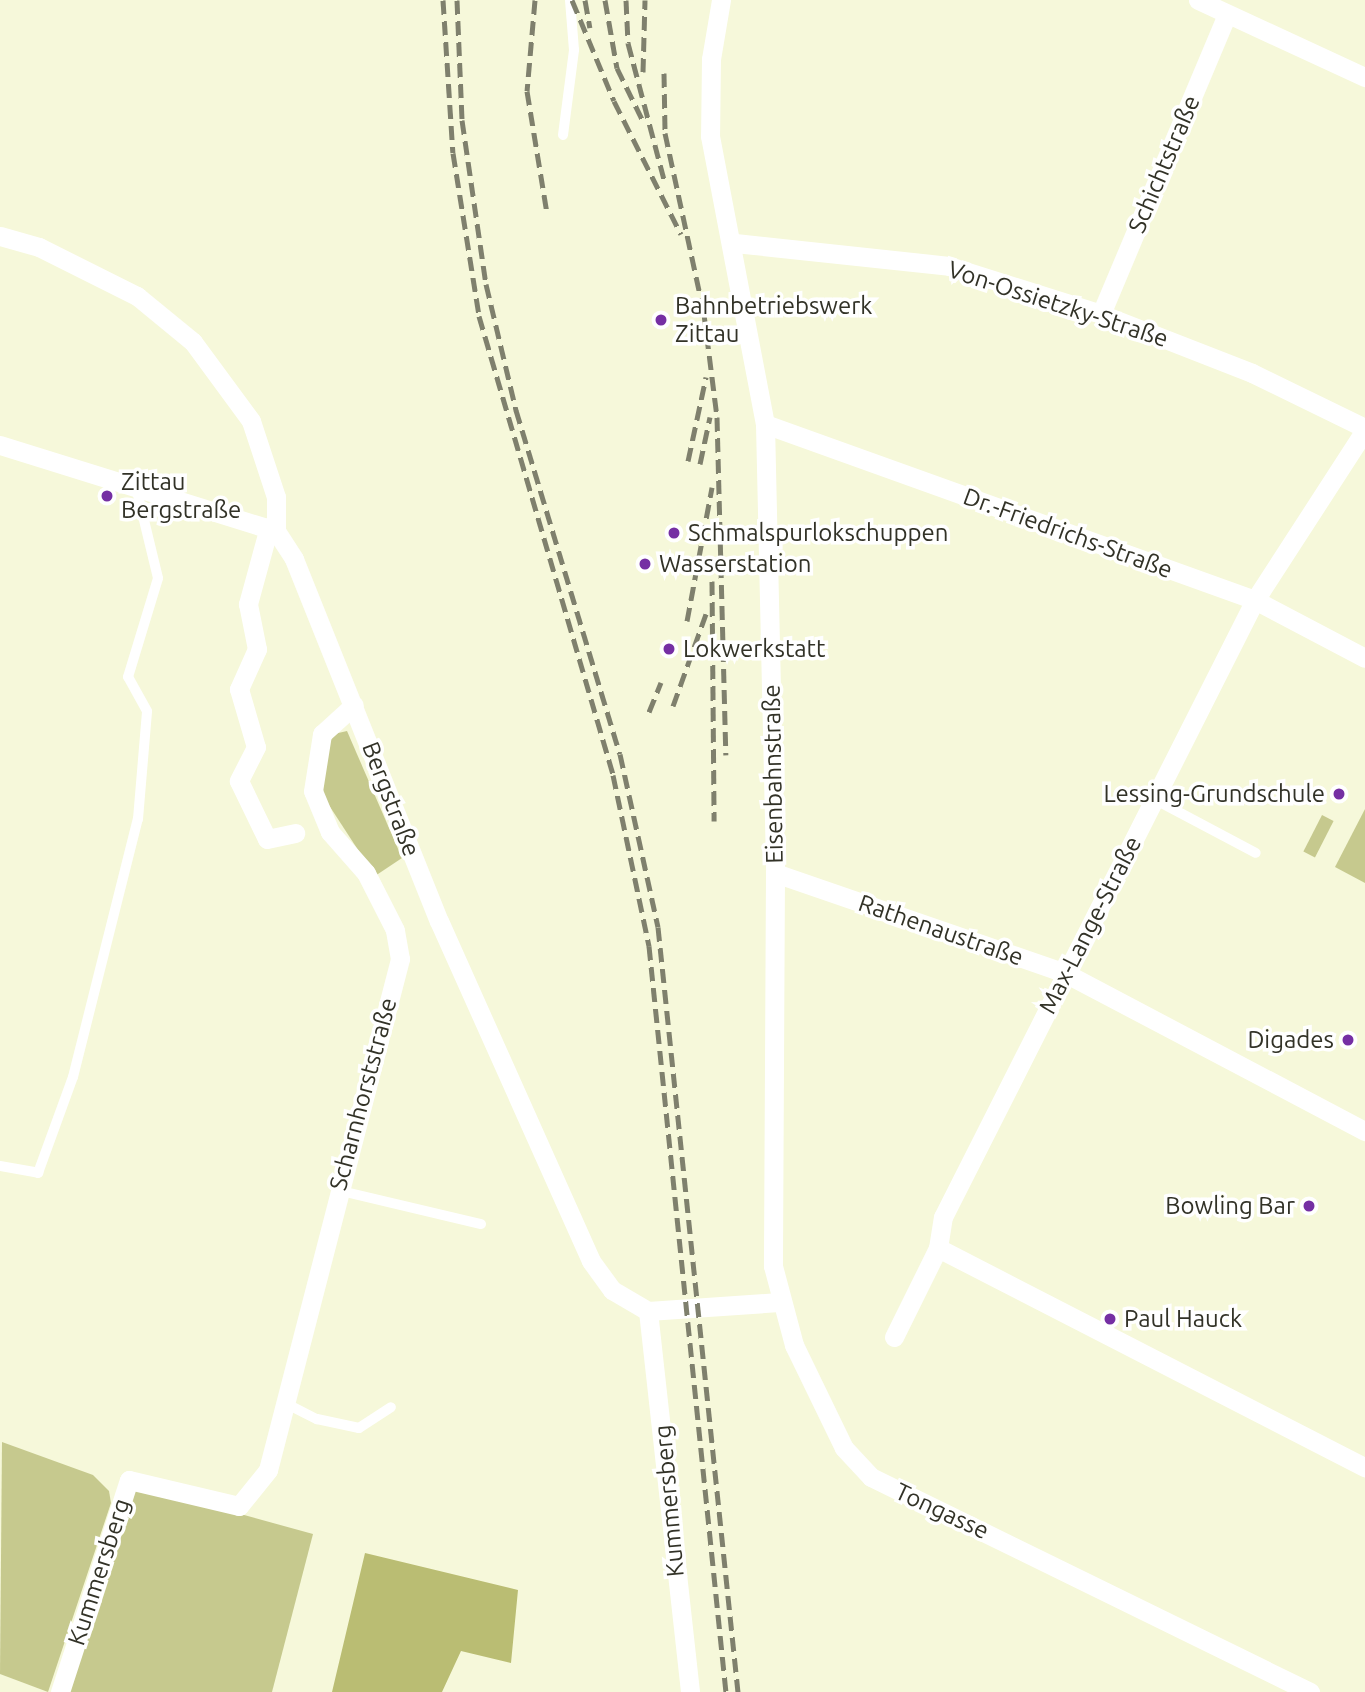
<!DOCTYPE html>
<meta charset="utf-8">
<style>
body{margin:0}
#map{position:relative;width:1365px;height:1692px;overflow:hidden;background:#f6f8da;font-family:Ubuntu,sans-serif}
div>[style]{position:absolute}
.green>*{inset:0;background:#c6c98e;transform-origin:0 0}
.forest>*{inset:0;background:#babd73}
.lane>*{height:10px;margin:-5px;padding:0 5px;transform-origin:5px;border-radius:5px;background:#fff}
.street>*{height:19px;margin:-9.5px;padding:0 9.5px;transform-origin:9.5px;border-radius:9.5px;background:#fff}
.rail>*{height:5px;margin-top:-2.5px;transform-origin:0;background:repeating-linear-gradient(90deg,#7f806d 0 14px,transparent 0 21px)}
.dots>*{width:19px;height:19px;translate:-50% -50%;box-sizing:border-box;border:4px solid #fff;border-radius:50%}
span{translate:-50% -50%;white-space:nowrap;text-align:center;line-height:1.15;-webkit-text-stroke:7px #fff;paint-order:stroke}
.street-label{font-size:24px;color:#323227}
.poi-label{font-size:24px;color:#323227}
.left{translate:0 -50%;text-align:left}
.right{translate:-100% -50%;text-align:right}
</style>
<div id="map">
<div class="green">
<div style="clip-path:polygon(347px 731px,402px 858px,375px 876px,321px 793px,327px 747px,334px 734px)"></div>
<div style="clip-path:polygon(1365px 809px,1365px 883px,1335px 867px)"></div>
<div style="left:1322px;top:815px;width:13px;height:41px;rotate:27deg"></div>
<div style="clip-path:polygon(2px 1442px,93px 1475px,109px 1491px,111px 1503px,48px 1692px,0 1674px)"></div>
<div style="clip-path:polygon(131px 1484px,313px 1534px,272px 1692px,64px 1692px)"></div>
</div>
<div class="forest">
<div style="clip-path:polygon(365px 1553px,518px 1590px,511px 1663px,461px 1651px,442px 1692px,332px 1692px)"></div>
</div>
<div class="lane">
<div style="left:563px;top:135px;width:86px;rotate:-82.6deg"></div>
<div style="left:574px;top:50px;width:50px;rotate:-94.6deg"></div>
<div style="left:1154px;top:799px;width:115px;rotate:27.9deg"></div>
<div style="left:0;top:1166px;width:39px;rotate:10deg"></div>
<div style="left:38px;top:1173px;width:102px;rotate:-70deg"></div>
<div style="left:73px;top:1077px;width:266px;rotate:-75.9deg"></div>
<div style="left:138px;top:819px;width:108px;rotate:-85.2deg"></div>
<div style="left:147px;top:711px;width:39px;rotate:-119deg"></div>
<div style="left:128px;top:677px;width:103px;rotate:-73.1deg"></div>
<div style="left:158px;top:578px;width:94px;rotate:-103.6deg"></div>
<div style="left:337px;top:1190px;width:148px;rotate:13.3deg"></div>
<div style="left:285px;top:1403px;width:36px;rotate:27deg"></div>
<div style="left:317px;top:1419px;width:43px;rotate:12.1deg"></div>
<div style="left:359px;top:1428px;width:38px;rotate:-33deg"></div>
</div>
<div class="street">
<div style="left:721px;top:0;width:60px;rotate:99.6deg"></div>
<div style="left:711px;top:59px;width:77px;rotate:90.7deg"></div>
<div style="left:710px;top:136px;width:293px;rotate:79.2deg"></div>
<div style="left:765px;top:424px;width:449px;rotate:88.7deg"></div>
<div style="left:775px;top:873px;width:393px;rotate:90.3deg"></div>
<div style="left:773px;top:1266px;width:82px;rotate:75.1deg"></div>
<div style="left:794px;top:1345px;width:114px;rotate:64.1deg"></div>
<div style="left:844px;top:1448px;width:40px;rotate:47deg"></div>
<div style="left:871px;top:1477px;width:489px;rotate:26.1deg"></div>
<div style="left:1198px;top:0;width:184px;rotate:24.8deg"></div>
<div style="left:0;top:236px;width:41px;rotate:15.8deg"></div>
<div style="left:39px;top:247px;width:110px;rotate:26.6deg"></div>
<div style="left:137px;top:296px;width:72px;rotate:39.4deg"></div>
<div style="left:193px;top:342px;width:98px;rotate:53.7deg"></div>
<div style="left:251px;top:421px;width:80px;rotate:71.8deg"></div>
<div style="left:276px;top:497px;width:34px;rotate:90deg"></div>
<div style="left:735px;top:243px;width:215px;rotate:6.1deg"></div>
<div style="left:949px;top:266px;width:159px;rotate:17.5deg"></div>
<div style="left:1101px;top:314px;width:162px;rotate:21.3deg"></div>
<div style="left:1252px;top:373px;width:126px;rotate:26deg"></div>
<div style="left:1101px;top:314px;width:325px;rotate:-67.2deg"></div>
<div style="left:765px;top:424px;width:521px;rotate:19.76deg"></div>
<div style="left:1255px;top:600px;width:124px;rotate:27.8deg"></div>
<div style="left:0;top:445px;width:289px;rotate:17.3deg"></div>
<div style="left:276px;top:531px;width:33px;rotate:57deg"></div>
<div style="left:294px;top:559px;width:390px;rotate:68.2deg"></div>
<div style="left:439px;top:921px;width:372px;rotate:65.9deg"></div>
<div style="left:591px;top:1261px;width:36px;rotate:54deg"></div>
<div style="left:612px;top:1290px;width:42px;rotate:30.3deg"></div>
<div style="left:648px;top:1311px;width:131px;rotate:-3.9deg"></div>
<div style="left:269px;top:527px;width:80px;rotate:105.3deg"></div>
<div style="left:248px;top:604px;width:46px;rotate:78.7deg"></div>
<div style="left:257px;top:649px;width:44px;rotate:114.2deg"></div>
<div style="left:239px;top:689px;width:60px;rotate:73.7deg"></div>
<div style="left:256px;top:747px;width:38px;rotate:117deg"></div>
<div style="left:239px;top:781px;width:64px;rotate:64.2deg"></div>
<div style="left:267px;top:839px;width:29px;rotate:-12deg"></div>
<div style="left:775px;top:873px;width:307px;rotate:19deg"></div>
<div style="left:1065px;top:973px;width:339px;rotate:27.8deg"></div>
<div style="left:938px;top:1248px;width:480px;rotate:27.2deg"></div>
<div style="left:648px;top:1311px;width:383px;rotate:83.7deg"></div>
<div style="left:894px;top:1337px;width:99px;rotate:-63.7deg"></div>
<div style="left:938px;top:1248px;width:31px;rotate:-81deg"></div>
<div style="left:943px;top:1217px;width:691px;rotate:-63.18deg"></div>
<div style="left:1255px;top:600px;width:202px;rotate:-57.1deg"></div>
<div style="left:60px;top:1692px;width:223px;rotate:-72deg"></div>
<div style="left:129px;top:1480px;width:113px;rotate:13.3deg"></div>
<div style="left:239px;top:1506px;width:46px;rotate:-51.1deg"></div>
<div style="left:268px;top:1470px;width:528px;rotate:-75.52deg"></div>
<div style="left:400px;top:959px;width:29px;rotate:-100deg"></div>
<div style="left:395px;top:930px;width:64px;rotate:-117deg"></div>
<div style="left:366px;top:873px;width:55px;rotate:-131.3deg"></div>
<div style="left:330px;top:832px;width:44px;rotate:-112.5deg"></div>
<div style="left:313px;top:791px;width:58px;rotate:-81deg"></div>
<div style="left:322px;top:734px;width:43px;rotate:-42.2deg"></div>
</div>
<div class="rail">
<div style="left:443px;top:0;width:153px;rotate:86.3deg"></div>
<div style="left:453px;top:153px;width:165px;rotate:80.9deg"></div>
<div style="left:479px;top:316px;width:478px;rotate:73.7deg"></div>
<div style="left:613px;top:775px;width:175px;rotate:78.1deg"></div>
<div style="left:649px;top:946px;width:750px;rotate:84.11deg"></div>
<div style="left:457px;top:0;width:120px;rotate:87.6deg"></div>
<div style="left:462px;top:120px;width:166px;rotate:81.7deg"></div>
<div style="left:486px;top:284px;width:130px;rotate:76.6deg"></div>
<div style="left:516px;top:410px;width:359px;rotate:73.2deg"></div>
<div style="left:620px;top:754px;width:177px;rotate:77.6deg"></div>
<div style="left:658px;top:927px;width:769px;rotate:84.03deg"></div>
<div style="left:535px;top:0;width:91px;rotate:95deg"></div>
<div style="left:527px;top:91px;width:124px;rotate:80.7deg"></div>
<div style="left:572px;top:0;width:109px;rotate:67.4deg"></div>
<div style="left:614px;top:101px;width:149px;rotate:63.3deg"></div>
<div style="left:585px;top:0;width:28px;rotate:80deg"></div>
<div style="left:605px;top:0;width:69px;rotate:80deg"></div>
<div style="left:617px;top:68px;width:57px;rotate:63.9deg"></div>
<div style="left:626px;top:0;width:43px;rotate:87.3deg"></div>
<div style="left:628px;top:43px;width:141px;rotate:75.2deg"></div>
<div style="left:643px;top:72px;width:72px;rotate:-88.4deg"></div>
<div style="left:664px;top:73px;width:60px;rotate:89deg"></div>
<div style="left:665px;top:133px;width:185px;rotate:77.8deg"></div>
<div style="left:704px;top:314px;width:104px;rotate:82.8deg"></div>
<div style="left:717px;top:417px;width:338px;rotate:88.5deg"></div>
<div style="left:688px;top:461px;width:86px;rotate:-77.9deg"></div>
<div style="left:700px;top:464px;width:48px;rotate:-78deg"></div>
<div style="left:712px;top:581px;width:240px;rotate:89.5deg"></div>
<div style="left:687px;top:621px;width:136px;rotate:-79.4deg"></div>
<div style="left:673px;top:706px;width:98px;rotate:-70.3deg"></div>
<div style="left:649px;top:712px;width:32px;rotate:-68deg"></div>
</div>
<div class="dots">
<div style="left:661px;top:320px;background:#752fa3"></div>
<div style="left:107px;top:496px;background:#752fa3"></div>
<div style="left:674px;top:533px;background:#752fa3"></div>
<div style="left:645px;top:564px;background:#752fa3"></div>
<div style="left:669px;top:649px;background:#752fa3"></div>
<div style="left:1339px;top:794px;background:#752fa3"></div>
<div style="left:1348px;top:1040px;background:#752fa3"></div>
<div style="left:1309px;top:1206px;background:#752fa3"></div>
<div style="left:1110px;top:1319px;background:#752fa3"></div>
</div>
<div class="street-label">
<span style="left:1164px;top:164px;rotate:-67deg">Schichtstraße</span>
<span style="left:1058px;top:304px;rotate:18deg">Von-Ossietzky-Straße</span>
<span style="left:1068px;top:533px;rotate:20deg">Dr.-Friedrichs-Straße</span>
<span style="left:773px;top:774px;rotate:-91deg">Eisenbahnstraße</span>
<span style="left:391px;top:799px;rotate:69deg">Bergstraße</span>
<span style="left:1090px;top:925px;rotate:-63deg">Max-Lange-Straße</span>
<span style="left:941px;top:930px;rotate:19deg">Rathenaustraße</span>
<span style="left:363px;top:1094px;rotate:-75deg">Scharnhorststraße</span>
<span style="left:669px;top:1501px;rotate:-95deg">Kummersberg</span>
<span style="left:942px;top:1511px;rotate:25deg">Tongasse</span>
<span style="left:99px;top:1572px;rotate:-72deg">Kummersberg</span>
</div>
<div class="poi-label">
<span class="left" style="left:675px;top:320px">Bahnbetriebswerk<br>Zittau</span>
<span class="left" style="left:121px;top:496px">Zittau<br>Bergstraße</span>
<span class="left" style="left:688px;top:533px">Schmalspurlokschuppen</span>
<span class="left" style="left:659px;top:564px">Wasserstation</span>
<span class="left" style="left:683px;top:649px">Lokwerkstatt</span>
<span class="right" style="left:1325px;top:794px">Lessing-Grundschule</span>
<span class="right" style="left:1334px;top:1040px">Digades</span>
<span class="right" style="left:1295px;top:1206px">Bowling Bar</span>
<span class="left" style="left:1124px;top:1319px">Paul Hauck</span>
</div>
</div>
